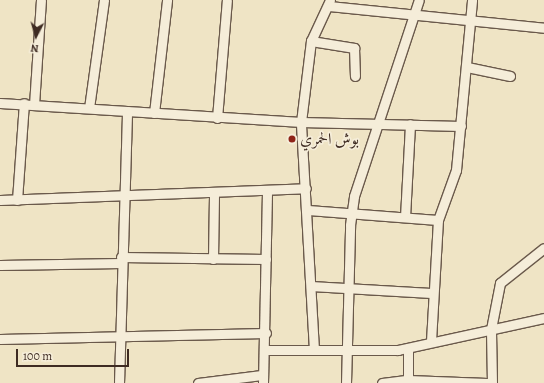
<!DOCTYPE html>
<meta charset="utf-8">
<style>
body{margin:0}
#map{position:relative;width:544px;height:383px;overflow:hidden;background:#efe4c5;font-family:Alegreya,Amiri,serif}
div>[style]{position:absolute}
.roads{filter:drop-shadow(1px 0 #6a594b) drop-shadow(-1px 0 #6a594b) drop-shadow(0 1px #6a594b) drop-shadow(0 -1px #6a594b)}
.minor>*{height:9px;margin:-4.5px;padding:0 4.5px;transform-origin:4.5px;border-radius:4.5px;background:#f5edd9}
.dots>*{width:11px;height:11px;translate:-50% -50%;box-sizing:border-box;border:2px solid #f5edd9;border-radius:50%}
span{translate:-50% -50%;white-space:nowrap;text-align:center;line-height:1.15;-webkit-text-stroke:3.5px #f5edd9;paint-order:stroke}
.poi-label{font-size:16px;color:#3e2b22}
.left{translate:0 -50%;text-align:left}
.north{position:absolute;left:16px;top:16px;width:40px;height:40px;-webkit-text-stroke:3px #f5edd9;paint-order:stroke;rotate:186deg;font-size:11px;font-weight:700;line-height:16px;text-align:center;color:#3e2b22}
.north::after{content:'';display:block;margin:auto;width:14px;height:18px;background:#3e2b22;clip-path:polygon(50% 0,100% 100%,50% 72%,0 100%)}
.scale{position:absolute;left:16px;top:349px;width:113px;height:18px;box-sizing:border-box;border:2px solid #3e2b22;border-top:0;padding-left:5px;font-size:12px;line-height:14px;white-space:nowrap;color:#3e2b22;-webkit-text-stroke:3px #f5edd9;paint-order:stroke}
</style>
<div id="map">
<div class="roads">
<div class="minor">
<div style="left:329px;top:6px;width:216px;rotate:5.8deg"></div>
<div style="left:311px;top:41px;width:44px;rotate:9.2deg"></div>
<div style="left:354px;top:48px;width:28px;rotate:88deg"></div>
<div style="left:467px;top:67px;width:44px;rotate:11.8deg"></div>
<div style="left:0;top:103px;width:302px;rotate:3.6deg"></div>
<div style="left:301px;top:122px;width:160px;rotate:1.4deg"></div>
<div style="left:34px;top:105px;width:105px;rotate:-86.2deg"></div>
<div style="left:89px;top:108px;width:109px;rotate:-82.1deg"></div>
<div style="left:154px;top:113px;width:114px;rotate:-83.4deg"></div>
<div style="left:217px;top:118px;width:118px;rotate:-85.2deg"></div>
<div style="left:0;top:200px;width:306px;rotate:-2.2deg"></div>
<div style="left:17px;top:200px;width:97px;rotate:-85.9deg"></div>
<div style="left:308px;top:210px;width:130px;rotate:4.4deg"></div>
<div style="left:405px;top:217px;width:93px;rotate:-86.9deg"></div>
<div style="left:121px;top:257px;width:145px;rotate:0.8deg"></div>
<div style="left:213px;top:259px;width:65px;rotate:-89.1deg"></div>
<div style="left:0;top:265px;width:121px;rotate:-0.9deg"></div>
<div style="left:311px;top:286px;width:120px;rotate:3.3deg"></div>
<div style="left:0;top:339px;width:266px;rotate:-1.3deg"></div>
<div style="left:431px;top:341px;width:121px;rotate:-86.7deg"></div>
<div style="left:438px;top:220px;width:53px;rotate:-70.2deg"></div>
<div style="left:456px;top:170px;width:171px;rotate:-84.6deg"></div>
<div style="left:408px;top:348px;width:35px;rotate:90deg"></div>
<div style="left:267px;top:350px;width:131px"></div>
<div style="left:398px;top:350px;width:149px;rotate:-12.4deg"></div>
<div style="left:314px;top:350px;width:228px;rotate:-93.3deg"></div>
<div style="left:301px;top:122px;width:82px;rotate:-83deg"></div>
<div style="left:311px;top:41px;width:45px;rotate:-65.1deg"></div>
<div style="left:119px;top:383px;width:272px;rotate:-88.3deg"></div>
<div style="left:198px;top:383px;width:64px;rotate:-7.1deg"></div>
<div style="left:263px;top:383px;width:192px;rotate:-88.8deg"></div>
<div style="left:346px;top:383px;width:158px;rotate:-88.5deg"></div>
<div style="left:350px;top:225px;width:29px;rotate:-82deg"></div>
<div style="left:354px;top:196px;width:206px;rotate:-71.7deg"></div>
<div style="left:382px;top:383px;width:26px;rotate:-7deg"></div>
<div style="left:408px;top:380px;width:79px;rotate:2.2deg"></div>
<div style="left:492px;top:383px;width:54px;rotate:-91.1deg"></div>
<div style="left:491px;top:329px;width:47px;rotate:-78.9deg"></div>
<div style="left:500px;top:283px;width:56px;rotate:-38.5deg"></div>
</div>
</div>
<div class="dots">
<div style="left:292px;top:139px;background:#8f2418"></div>
</div>
<div class="poi-label">
<span class="left" style="left:300px;top:139px">بوش الحمري</span>
</div>
<div class="north">N</div>
<div class="scale">100 m</div>
</div>
